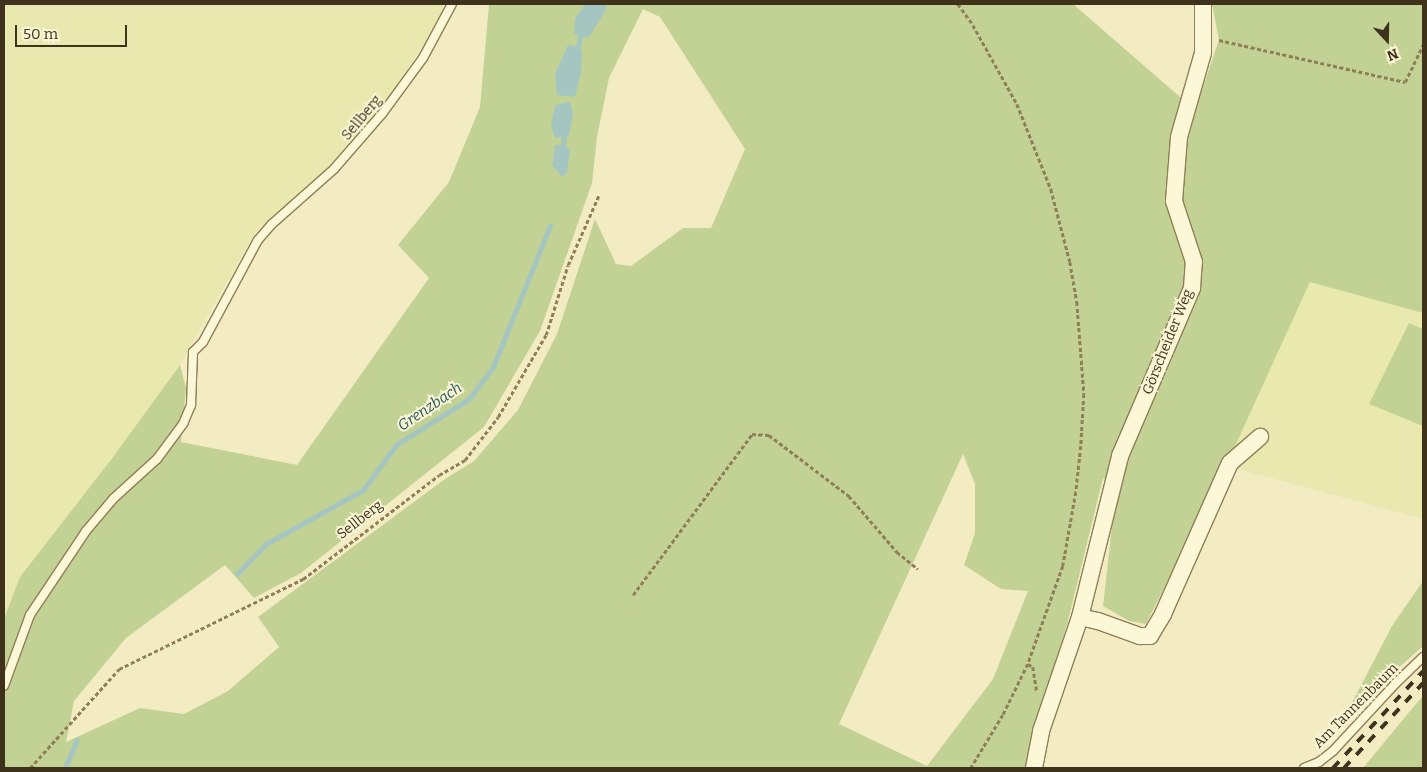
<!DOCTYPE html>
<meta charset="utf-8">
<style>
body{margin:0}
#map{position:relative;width:1427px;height:772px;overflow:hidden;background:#f3ecc3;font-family:Bitter,serif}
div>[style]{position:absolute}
.farmland>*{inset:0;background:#e9e9af}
.green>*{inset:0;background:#c2d295}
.water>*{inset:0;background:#a5c5c1}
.stream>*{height:4.5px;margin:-2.25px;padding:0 2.25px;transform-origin:2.25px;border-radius:2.25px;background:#a5c5c1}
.path>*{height:2.5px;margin-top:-1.25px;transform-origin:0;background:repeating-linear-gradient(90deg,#8f7e57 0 4px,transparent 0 6.5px)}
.roads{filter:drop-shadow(1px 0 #8f7e57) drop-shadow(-1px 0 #8f7e57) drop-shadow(0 1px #8f7e57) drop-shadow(0 -1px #8f7e57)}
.lane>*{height:8px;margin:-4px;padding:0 4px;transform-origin:4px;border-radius:4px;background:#fcf7d7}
.street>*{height:16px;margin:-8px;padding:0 8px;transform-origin:8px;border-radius:8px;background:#fcf7d7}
.rail>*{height:4px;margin-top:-2px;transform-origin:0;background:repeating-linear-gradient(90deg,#3e321d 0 9px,transparent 0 18px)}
span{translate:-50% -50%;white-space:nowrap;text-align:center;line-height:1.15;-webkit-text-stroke:4px #f9f4d3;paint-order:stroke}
.street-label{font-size:14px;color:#3e321d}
.water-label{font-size:15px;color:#2a5a5f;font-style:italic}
.frame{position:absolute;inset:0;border:5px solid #3e321d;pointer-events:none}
.north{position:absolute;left:1362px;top:15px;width:50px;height:50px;-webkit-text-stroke:4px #f9f4d3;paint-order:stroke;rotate:159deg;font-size:14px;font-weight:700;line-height:20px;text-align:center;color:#3e321d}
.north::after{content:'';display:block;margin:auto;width:18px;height:22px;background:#3e321d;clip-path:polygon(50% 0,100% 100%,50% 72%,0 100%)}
.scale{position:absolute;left:15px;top:25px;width:112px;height:22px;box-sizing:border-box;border:2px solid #3e321d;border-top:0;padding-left:6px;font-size:15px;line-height:18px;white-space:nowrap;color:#3e321d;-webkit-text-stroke:4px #f9f4d3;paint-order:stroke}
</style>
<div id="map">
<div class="farmland">
<div style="clip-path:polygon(4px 4px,444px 4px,438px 22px,393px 92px,332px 167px,255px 233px,180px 365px,110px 461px,4px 619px)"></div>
<div style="clip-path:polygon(1310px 281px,1423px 313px,1423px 519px,1226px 466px)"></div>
</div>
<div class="green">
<div style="clip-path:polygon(evenodd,489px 4px,1073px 4px,1195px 110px,1219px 40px,1212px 4px,1423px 4px,1423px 313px,1310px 282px,1226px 466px,1146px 624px,1129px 621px,1103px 606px,1116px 490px,1103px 478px,1067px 625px,1029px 747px,1026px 768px,4px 768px,4px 619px,20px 577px,110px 461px,180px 365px,186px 388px,181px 442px,297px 465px,429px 278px,398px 245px,449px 182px,480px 107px,489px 4px,643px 9px,660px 17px,745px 149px,711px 228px,683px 228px,631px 266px,616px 264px,595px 219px,557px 334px,518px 410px,474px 461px,445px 479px,258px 617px,279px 647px,228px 691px,184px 714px,140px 708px,66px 742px,74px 701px,126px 638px,225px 565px,254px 598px,301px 573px,484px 427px,540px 331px,592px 183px,597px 137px,609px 78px,643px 9px,489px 4px,963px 454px,975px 484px,975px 533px,964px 565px,1001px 589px,1028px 591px,993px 679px,927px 766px,839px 724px,963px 454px)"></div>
<div style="clip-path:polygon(1409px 323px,1423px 329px,1423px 426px,1369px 404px)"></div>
<div style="clip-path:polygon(1423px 581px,1423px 646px,1345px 716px,1392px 626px)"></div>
<div style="clip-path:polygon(1423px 696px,1423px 768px,1363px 768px,1415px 705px)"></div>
</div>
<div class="water">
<div style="clip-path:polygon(585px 4px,605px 4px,607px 8px,589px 37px,580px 37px,574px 33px,575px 19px)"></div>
<div style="clip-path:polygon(568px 45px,578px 47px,582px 52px,581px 72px,575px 97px,557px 95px,555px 74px)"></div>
<div style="clip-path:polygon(570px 102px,573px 114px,569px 136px,555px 138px,551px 126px,555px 105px)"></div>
<div style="clip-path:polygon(555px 145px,563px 145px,570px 150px,567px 173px,562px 177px,552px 165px)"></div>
</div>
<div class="stream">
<div style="left:577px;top:51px;width:19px;rotate:-78deg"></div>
<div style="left:563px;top:150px;width:17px;rotate:-87deg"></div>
<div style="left:237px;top:574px;width:42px;rotate:-46deg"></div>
<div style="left:266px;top:544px;width:111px;rotate:-29.1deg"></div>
<div style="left:363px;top:490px;width:56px;rotate:-53.7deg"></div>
<div style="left:396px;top:445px;width:86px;rotate:-32.2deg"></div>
<div style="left:469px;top:399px;width:40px;rotate:-53deg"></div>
<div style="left:493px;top:367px;width:152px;rotate:-68deg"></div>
<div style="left:65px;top:768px;width:30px;rotate:-67deg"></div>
</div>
<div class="path">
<div style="left:958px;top:4px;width:26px;rotate:54deg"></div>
<div style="left:973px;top:25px;width:90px;rotate:60.9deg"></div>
<div style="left:1017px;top:104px;width:92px;rotate:68.2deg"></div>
<div style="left:1051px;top:189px;width:75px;rotate:75.4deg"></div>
<div style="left:1070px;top:262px;width:41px;rotate:80.1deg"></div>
<div style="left:1077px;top:302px;width:92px;rotate:85.6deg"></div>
<div style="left:1084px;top:394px;width:52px;rotate:93.3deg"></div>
<div style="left:1081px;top:446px;width:46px;rotate:96.2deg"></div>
<div style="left:1076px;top:492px;width:75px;rotate:100deg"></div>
<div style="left:1063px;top:566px;width:104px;rotate:109.7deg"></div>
<div style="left:1028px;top:664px;width:57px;rotate:116.1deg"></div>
<div style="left:1003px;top:715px;width:62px;rotate:121.1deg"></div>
<div style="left:1219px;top:40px;width:191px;rotate:12.7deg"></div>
<div style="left:1405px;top:82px;width:41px;rotate:-64.1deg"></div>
<div style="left:633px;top:595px;width:200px;rotate:-53.5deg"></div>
<div style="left:752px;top:434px;width:17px;rotate:3deg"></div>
<div style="left:769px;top:435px;width:101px;rotate:37.3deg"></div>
<div style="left:849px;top:496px;width:74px;rotate:49.4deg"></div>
<div style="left:897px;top:552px;width:27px;rotate:39deg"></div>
<div style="left:1028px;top:664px;width:6px;rotate:31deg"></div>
<div style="left:1033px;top:667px;width:25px;rotate:81deg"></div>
<div style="left:30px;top:768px;width:133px;rotate:-48deg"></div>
<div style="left:119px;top:669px;width:205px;rotate:-26.1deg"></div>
<div style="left:303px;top:579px;width:171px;rotate:-37.4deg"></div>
<div style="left:439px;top:475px;width:30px;rotate:-30deg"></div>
<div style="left:465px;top:460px;width:54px;rotate:-52.5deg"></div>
<div style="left:498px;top:417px;width:95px;rotate:-59.7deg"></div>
<div style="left:546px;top:335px;width:73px;rotate:-72.6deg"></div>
<div style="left:568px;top:265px;width:77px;rotate:-66.1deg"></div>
</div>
<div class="roads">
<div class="lane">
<div style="left:4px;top:686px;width:76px;rotate:-69.9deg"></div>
<div style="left:30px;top:615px;width:101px;rotate:-56.3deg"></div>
<div style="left:86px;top:531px;width:43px;rotate:-49.7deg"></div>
<div style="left:114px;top:498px;width:58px;rotate:-42.2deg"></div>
<div style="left:157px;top:459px;width:44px;rotate:-53.4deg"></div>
<div style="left:183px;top:424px;width:21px;rotate:-67deg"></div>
<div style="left:191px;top:405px;width:53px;rotate:-87.8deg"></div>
<div style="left:193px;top:352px;width:14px;rotate:-45deg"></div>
<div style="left:203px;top:342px;width:116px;rotate:-61.7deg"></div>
<div style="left:258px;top:240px;width:21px;rotate:-49deg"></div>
<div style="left:272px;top:224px;width:83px;rotate:-41.6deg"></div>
<div style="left:334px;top:169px;width:73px;rotate:-48.9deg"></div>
<div style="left:382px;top:114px;width:69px;rotate:-53.8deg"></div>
<div style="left:423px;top:58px;width:61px;rotate:-61.8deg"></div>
<div style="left:1304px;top:768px;width:16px;rotate:-22deg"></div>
<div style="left:1319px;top:762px;width:18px;rotate:-38deg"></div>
<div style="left:1333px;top:751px;width:91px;rotate:-47.2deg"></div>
<div style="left:1395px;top:684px;width:39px;rotate:-44deg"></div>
</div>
<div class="street">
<div style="left:1080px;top:617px;width:18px;rotate:13deg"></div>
<div style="left:1098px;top:621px;width:45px;rotate:19.7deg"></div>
<div style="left:1140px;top:636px;width:10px"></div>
<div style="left:1150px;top:636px;width:26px;rotate:-59deg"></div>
<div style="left:1163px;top:614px;width:165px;rotate:-66.1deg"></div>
<div style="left:1230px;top:463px;width:40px;rotate:-41deg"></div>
<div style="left:1034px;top:768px;width:38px;rotate:-79deg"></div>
<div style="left:1041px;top:731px;width:120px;rotate:-71.1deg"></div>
<div style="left:1080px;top:617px;width:166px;rotate:-76deg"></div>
<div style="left:1120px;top:456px;width:183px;rotate:-66.8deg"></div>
<div style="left:1192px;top:288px;width:26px;rotate:-86deg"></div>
<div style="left:1194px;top:262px;width:64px;rotate:-108.2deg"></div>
<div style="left:1174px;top:201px;width:64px;rotate:-85.5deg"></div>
<div style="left:1179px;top:137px;width:87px;rotate:-74.1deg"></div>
<div style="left:1203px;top:53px;width:49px;rotate:-90deg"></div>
</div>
</div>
<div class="rail">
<div style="left:1333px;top:768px;width:132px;rotate:-47.1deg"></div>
<div style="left:1344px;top:768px;width:116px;rotate:-47.1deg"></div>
</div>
<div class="street-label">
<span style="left:362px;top:118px;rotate:-50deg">Sellberg</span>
<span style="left:1168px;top:342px;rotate:-68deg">Görscheider Weg</span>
<span style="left:360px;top:520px;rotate:-38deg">Sellberg</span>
<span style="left:1356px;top:706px;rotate:-45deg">Am Tannenbaum</span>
</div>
<div class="water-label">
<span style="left:430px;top:407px;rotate:-34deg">Grenzbach</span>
</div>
<div class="frame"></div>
<div class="north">N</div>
<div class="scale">50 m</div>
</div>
